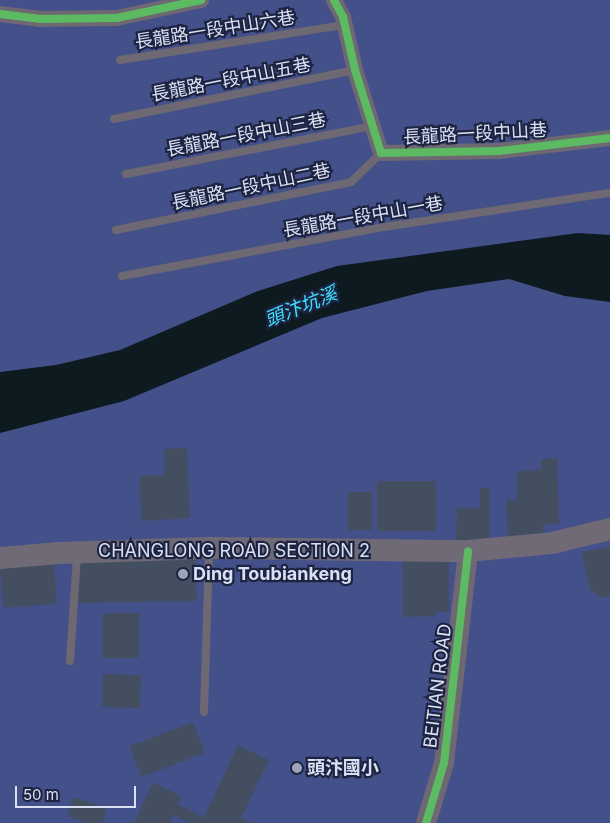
<!DOCTYPE html>
<meta charset="utf-8">
<style>
body{margin:0}
#map{position:relative;width:610px;height:823px;overflow:hidden;background:#2f3344;font-family:Inter,"Noto Sans TC",sans-serif}
div>[style]{position:absolute}
.forest>*{inset:0;background:#44508a;transform-origin:0 0}
.water>*{inset:0;background:#0d1a1f}
.building>*{inset:0;background:#434f61;transform-origin:0 0}
.service>*{height:8px;margin:-4px;padding:0 4px;transform-origin:4px;border-radius:4px;background:#6e6872}
.minor>*{height:16px;margin:-8px;padding:0 8px;transform-origin:8px;border-radius:8px;background:#6e6872}
.tertiary>*{height:20px;margin:-10px;padding:0 10px;transform-origin:10px;border-radius:10px;background:#6e6872}
.secondary>*{height:22px;margin:-11px;padding:0 11px;transform-origin:11px;border-radius:11px;background:#706a77}
.cycleway>*{height:8px;margin:-4px;padding:0 4px;transform-origin:4px;border-radius:4px;background:#5cba63}
.dots>*{width:14px;height:14px;translate:-50% -50%;box-sizing:border-box;border:2px solid #1d2441;border-radius:50%}
span{translate:-50% -50%;white-space:nowrap;text-align:center;line-height:1.15;-webkit-text-stroke:4.5px #1d2441;paint-order:stroke}
.street-label{font-size:18px;color:#dae0f4}
.poi-label{font-size:18px;color:#dae0f4;font-weight:700}
.left{translate:0 -50%;text-align:left}
.water-label{font-size:19px;color:#3ae1fe;font-style:italic}
.scale{position:absolute;left:15px;top:786px;width:121px;height:22px;box-sizing:border-box;border:2px solid #dae0f4;border-top:0;padding-left:6px;font-size:15px;line-height:18px;white-space:nowrap;color:#dae0f4;-webkit-text-stroke:4px #1d2441;paint-order:stroke}
</style>
<div id="map">
<div class="forest">
<div style="left:0;top:0;width:610px;height:823px"></div>
</div>
<div class="water">
<div style="clip-path:polygon(578px 233px,610px 235px,610px 302px,565px 296px,509px 279px,427px 291px,322px 318px,124px 401px,0 433px,0 372px,56px 365px,120px 350px,258px 291px,337px 266px)"></div>
</div>
<div class="building">
<div style="clip-path:polygon(187px 448px,190px 518px,141px 521px,140px 476px,165px 475px,164px 449px)"></div>
<div style="clip-path:polygon(557px 458px,559px 524px,543px 525px,543px 534px,508px 542px,506px 500px,517px 500px,517px 471px,541px 470px,541px 459px)"></div>
<div style="left:377px;top:481px;width:59px;height:50px"></div>
<div style="clip-path:polygon(480px 488px,490px 488px,489px 542px,456px 541px,457px 507px,480px 508px)"></div>
<div style="left:348px;top:492px;width:24px;height:38px"></div>
<div style="clip-path:polygon(610px 547px,610px 596px,602px 598px,590px 590px,582px 552px)"></div>
<div style="left:196px;top:557px;width:44px;height:121px;rotate:89deg"></div>
<div style="clip-path:polygon(403px 560px,449px 560px,449px 612px,436px 612px,436px 616px,403px 617px)"></div>
<div style="left:54px;top:562px;width:42px;height:54px;rotate:86deg"></div>
<div style="left:103px;top:613px;width:36px;height:45px"></div>
<div style="left:103px;top:674px;width:38px;height:33px;rotate:2deg"></div>
<div style="left:193px;top:722px;width:33px;height:68px;rotate:69deg"></div>
<div style="clip-path:polygon(238px 745px,269px 760px,241px 818px,251px 823px,189px 823px,174px 815px,170px 823px,134px 823px,153px 782px,181px 796px,178px 805px,204px 817px)"></div>
<div style="clip-path:polygon(73px 797px,107px 808px,103px 823px,88px 823px,67px 816px)"></div>
</div>
<div class="service">
<div style="left:120px;top:60px;width:227px;rotate:-8.9deg"></div>
<div style="left:114px;top:119px;width:246px;rotate:-11.5deg"></div>
<div style="left:126px;top:174px;width:251px;rotate:-11deg"></div>
<div style="left:116px;top:230px;width:240px;rotate:-11.5deg"></div>
<div style="left:351px;top:182px;width:42px;rotate:-44deg"></div>
<div style="left:122px;top:276px;width:267px;rotate:-10.6deg"></div>
<div style="left:384px;top:227px;width:229px;rotate:-8.6deg"></div>
<div style="left:70px;top:661px;width:105px;rotate:-86.2deg"></div>
<div style="left:204px;top:712px;width:163px;rotate:-88.2deg"></div>
</div>
<div class="minor">
<div style="left:334px;top:0;width:19px;rotate:62deg"></div>
<div style="left:343px;top:17px;width:54px;rotate:77.2deg"></div>
<div style="left:355px;top:70px;width:87px;rotate:72.6deg"></div>
<div style="left:381px;top:153px;width:118px;rotate:-1deg"></div>
<div style="left:499px;top:151px;width:112px;rotate:-6.7deg"></div>
<div style="left:0;top:14px;width:39px;rotate:7deg"></div>
<div style="left:39px;top:19px;width:78px;rotate:-0.7deg"></div>
<div style="left:117px;top:18px;width:86px;rotate:-12.1deg"></div>
</div>
<div class="tertiary">
<div style="left:426px;top:823px;width:63px;rotate:-73.3deg"></div>
<div style="left:444px;top:763px;width:213px;rotate:-83.5deg"></div>
</div>
<div class="secondary">
<div style="left:0;top:558px;width:59px;rotate:-4.8deg"></div>
<div style="left:59px;top:553px;width:150px;rotate:-1.9deg"></div>
<div style="left:209px;top:548px;width:259px;rotate:0.7deg"></div>
<div style="left:468px;top:551px;width:84px;rotate:-5.4deg"></div>
<div style="left:552px;top:543px;width:60px;rotate:-13.6deg"></div>
</div>
<div class="cycleway">
<div style="left:334px;top:0;width:19px;rotate:62deg"></div>
<div style="left:343px;top:17px;width:54px;rotate:77.2deg"></div>
<div style="left:355px;top:70px;width:87px;rotate:72.6deg"></div>
<div style="left:381px;top:153px;width:118px;rotate:-1deg"></div>
<div style="left:499px;top:151px;width:112px;rotate:-6.7deg"></div>
<div style="left:0;top:14px;width:39px;rotate:7deg"></div>
<div style="left:39px;top:19px;width:78px;rotate:-0.7deg"></div>
<div style="left:117px;top:18px;width:86px;rotate:-12.1deg"></div>
<div style="left:426px;top:823px;width:63px;rotate:-73.3deg"></div>
<div style="left:444px;top:763px;width:213px;rotate:-83.5deg"></div>
</div>
<div class="dots">
<div style="left:183px;top:574px;background:#9ea3b6"></div>
<div style="left:297px;top:768px;background:#9ea3b6"></div>
</div>
<div class="street-label">
<span style="left:215px;top:30px;rotate:-9deg">長龍路一段中山六巷</span>
<span style="left:231px;top:80px;rotate:-11deg">長龍路一段中山五巷</span>
<span style="left:475px;top:134px;rotate:-3deg">長龍路一段中山巷</span>
<span style="left:246px;top:135px;rotate:-11deg">長龍路一段中山三巷</span>
<span style="left:251px;top:187px;rotate:-12deg">長龍路一段中山二巷</span>
<span style="left:363px;top:217px;rotate:-10deg">長龍路一段中山一巷</span>
<span style="left:234px;top:551px">CHANGLONG ROAD SECTION 2</span>
<span style="left:438px;top:686px;rotate:-83deg">BEITIAN ROAD</span>
</div>
<div class="poi-label">
<span class="left" style="left:193px;top:574px">Ding Toubiankeng</span>
<span class="left" style="left:307px;top:768px">頭汴國小</span>
</div>
<div class="water-label">
<span style="left:301px;top:307px;rotate:-22deg">頭汴坑溪</span>
</div>
<div class="scale">50 m</div>
</div>
